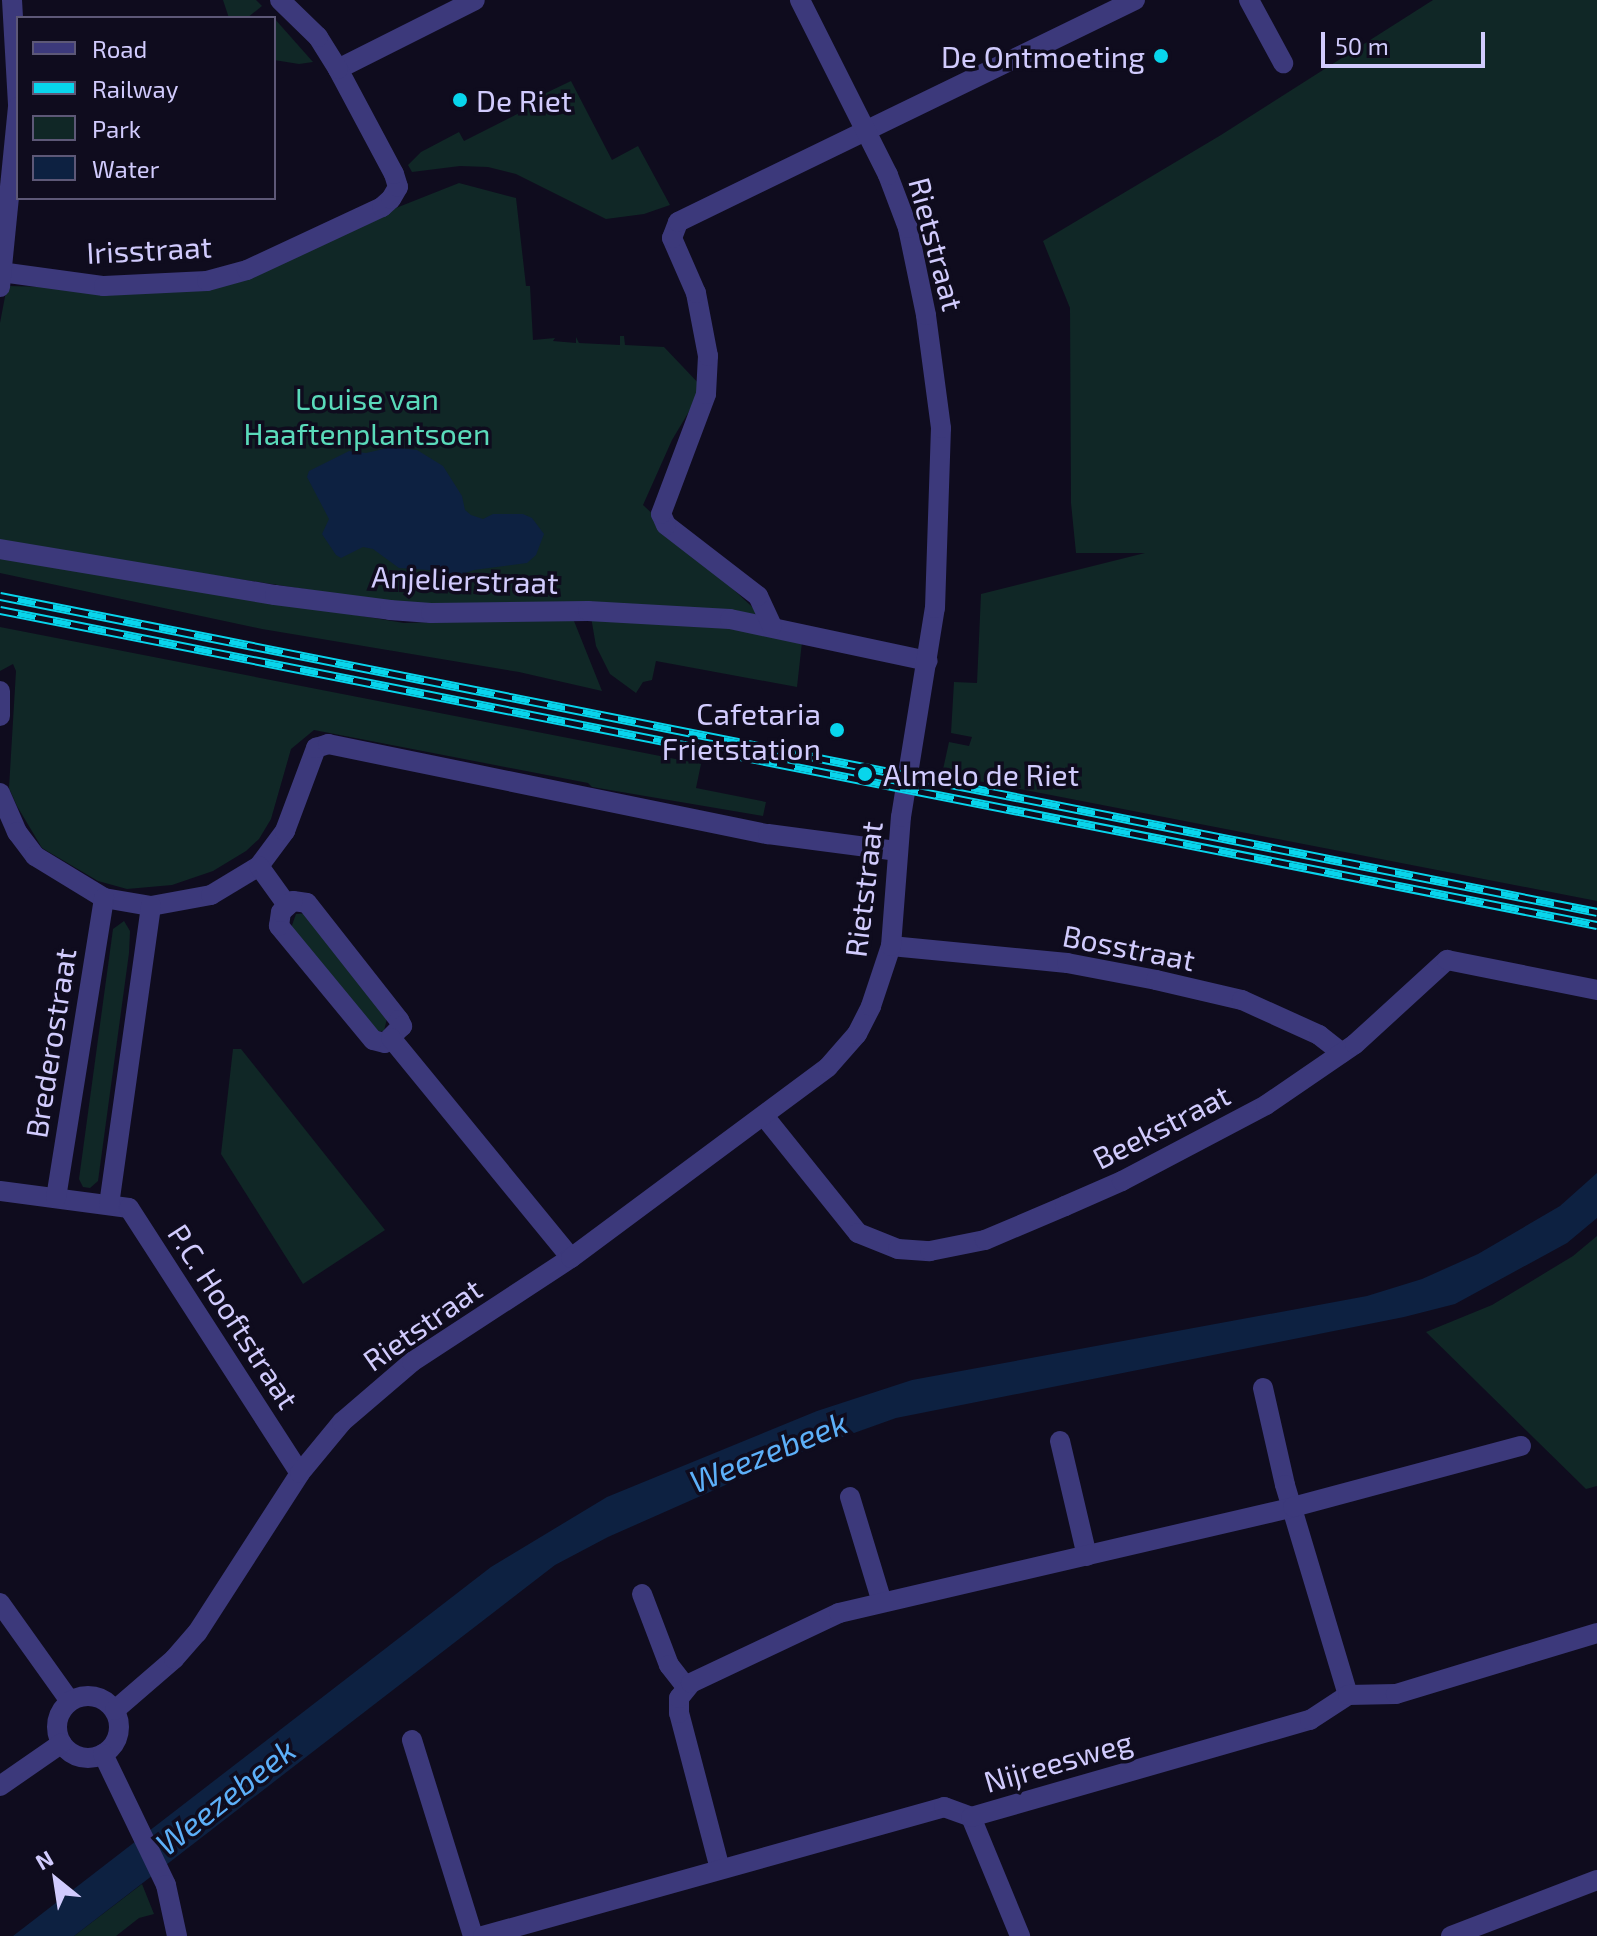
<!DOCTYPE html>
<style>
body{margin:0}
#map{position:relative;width:1597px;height:1936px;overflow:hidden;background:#0f0c1e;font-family:"Exo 2",sans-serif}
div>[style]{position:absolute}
.green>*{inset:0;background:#102726}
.water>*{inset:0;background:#0d2141}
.minor>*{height:20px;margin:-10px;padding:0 10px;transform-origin:10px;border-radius:10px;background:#3c397b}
.minor>.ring{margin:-10px;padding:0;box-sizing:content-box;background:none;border:20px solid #3c397b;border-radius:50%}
.rail>*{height:9px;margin-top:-4.5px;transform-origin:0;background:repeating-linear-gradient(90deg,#0f0c1e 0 18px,#08d5ec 0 36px);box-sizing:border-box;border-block:2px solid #08d5ec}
.dots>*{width:22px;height:22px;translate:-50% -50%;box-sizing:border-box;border:4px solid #0f0c1e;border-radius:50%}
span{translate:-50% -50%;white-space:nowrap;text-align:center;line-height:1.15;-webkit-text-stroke:7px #0f0c1e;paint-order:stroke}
.poi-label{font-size:30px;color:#d1cbfd}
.right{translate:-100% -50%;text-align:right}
.left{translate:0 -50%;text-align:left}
.street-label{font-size:30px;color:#d1cbfd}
.park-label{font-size:30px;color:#5adaba}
.water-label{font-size:32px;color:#5db0f9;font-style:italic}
.legend{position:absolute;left:16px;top:16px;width:260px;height:184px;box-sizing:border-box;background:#0f0c1e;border:2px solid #5d5877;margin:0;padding:10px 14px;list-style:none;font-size:24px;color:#d1cbfd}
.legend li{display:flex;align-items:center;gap:16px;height:40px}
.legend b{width:40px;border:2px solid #5d5877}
.north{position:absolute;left:16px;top:1840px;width:80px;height:80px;-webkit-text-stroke:6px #0f0c1e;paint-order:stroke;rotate:330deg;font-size:22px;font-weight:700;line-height:32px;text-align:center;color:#d1cbfd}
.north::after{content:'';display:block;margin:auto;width:28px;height:36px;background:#d1cbfd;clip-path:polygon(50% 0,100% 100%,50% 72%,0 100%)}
.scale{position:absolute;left:1321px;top:32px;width:164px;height:36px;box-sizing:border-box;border:4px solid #d1cbfd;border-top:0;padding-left:10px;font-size:24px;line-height:28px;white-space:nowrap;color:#d1cbfd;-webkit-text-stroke:6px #0f0c1e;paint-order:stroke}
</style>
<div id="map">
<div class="green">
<div style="clip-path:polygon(223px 0,256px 0,262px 6px,247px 18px,229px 18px)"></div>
<div style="clip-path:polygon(1433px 0,1597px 0,1597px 901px,942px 774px,949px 742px,969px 746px,972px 737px,951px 733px,954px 682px,977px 683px,981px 594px,1145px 553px,1076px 553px,1071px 503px,1070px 308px,1043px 241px,1221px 135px)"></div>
<div style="clip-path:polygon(274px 18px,313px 62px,299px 64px,274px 60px)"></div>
<div style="clip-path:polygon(571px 81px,612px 160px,638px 146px,670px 205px,644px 214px,606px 219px,516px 174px,488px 167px,460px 166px,412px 172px,408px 165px,421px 152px,459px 132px,464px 141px,527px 109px,525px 103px)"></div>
<div style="clip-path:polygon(459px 183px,516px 198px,526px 286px,530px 286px,533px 340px,555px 338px,553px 341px,576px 343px,576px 337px,579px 343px,620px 345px,620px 336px,624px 336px,625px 345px,664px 347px,703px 388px,672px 440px,643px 505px,764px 618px,400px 604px,0 542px,0 323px,7px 286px,189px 290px)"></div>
<div style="clip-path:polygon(0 556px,404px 623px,522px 619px,574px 621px,602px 691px,519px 672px,262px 629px,0 573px)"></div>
<div style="clip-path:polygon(591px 617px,704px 624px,802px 642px,797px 687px,656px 661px,652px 680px,643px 682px,636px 693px,610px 674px,596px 646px)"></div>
<div style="clip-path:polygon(0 627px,701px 764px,696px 788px,766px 802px,763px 816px,592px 787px,588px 783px,314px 730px,291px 749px,271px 819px,259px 839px,246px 851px,213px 871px,172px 885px,127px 889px,98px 881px,42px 848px,17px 806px,9px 788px,16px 671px,13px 664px,0 671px)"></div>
<div style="clip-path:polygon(310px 913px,387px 1018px,384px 1031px,375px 1032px,291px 928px,296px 914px)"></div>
<div style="clip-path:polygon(124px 921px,130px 931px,129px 953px,98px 1181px,90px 1188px,83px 1187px,79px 1179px,113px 929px)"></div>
<div style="clip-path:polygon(233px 1049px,241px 1049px,385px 1230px,303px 1284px,221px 1154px)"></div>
<div style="clip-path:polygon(1597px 1236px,1597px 1486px,1586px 1489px,1426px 1332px,1492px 1305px,1573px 1256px)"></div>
<div style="clip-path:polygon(142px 1884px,154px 1914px,139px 1918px,116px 1936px,74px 1936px)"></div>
</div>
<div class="water">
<div style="clip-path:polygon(392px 447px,417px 450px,443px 466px,462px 496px,465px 510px,471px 515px,483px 519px,493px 514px,523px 514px,532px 518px,544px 534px,536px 555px,527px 563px,474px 570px,456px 576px,443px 571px,399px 568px,373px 549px,363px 547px,341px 558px,336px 555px,322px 534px,329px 519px,307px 477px,309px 471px,349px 451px,366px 453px)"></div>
<div style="clip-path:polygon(1597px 1173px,1597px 1218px,1567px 1243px,1455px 1304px,1404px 1317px,896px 1418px,798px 1453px,608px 1537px,555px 1565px,74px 1936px,13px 1936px,491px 1567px,607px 1497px,817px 1411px,912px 1380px,1367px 1296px,1422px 1279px,1478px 1254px,1560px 1206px)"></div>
</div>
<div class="minor">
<div style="left:12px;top:0;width:105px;rotate:86.7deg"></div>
<div style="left:1249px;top:0;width:72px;rotate:61.6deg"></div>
<div style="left:338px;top:69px;width:153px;rotate:-26.7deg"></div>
<div style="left:0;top:272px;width:105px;rotate:7.7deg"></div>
<div style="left:104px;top:286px;width:103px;rotate:-2.8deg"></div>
<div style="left:207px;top:281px;width:41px;rotate:-15.4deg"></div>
<div style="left:247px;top:270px;width:149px;rotate:-25deg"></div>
<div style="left:382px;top:207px;width:12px;rotate:-42deg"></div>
<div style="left:391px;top:199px;width:14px;rotate:-60deg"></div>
<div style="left:398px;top:187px;width:14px;rotate:-107deg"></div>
<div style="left:394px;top:174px;width:119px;rotate:-118.1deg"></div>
<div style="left:338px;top:69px;width:38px;rotate:-122deg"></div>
<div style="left:318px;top:37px;width:53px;rotate:-135.8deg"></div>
<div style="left:0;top:287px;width:181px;rotate:-84.3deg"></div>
<div style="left:0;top:549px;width:279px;rotate:9.5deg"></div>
<div style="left:275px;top:595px;width:116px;rotate:7.4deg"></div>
<div style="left:390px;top:610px;width:41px;rotate:4.2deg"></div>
<div style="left:431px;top:613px;width:157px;rotate:-0.7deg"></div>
<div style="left:588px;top:611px;width:142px;rotate:3.2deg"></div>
<div style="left:730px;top:619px;width:202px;rotate:12deg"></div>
<div style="left:772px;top:626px;width:33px;rotate:-115deg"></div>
<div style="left:758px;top:596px;width:116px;rotate:-142.3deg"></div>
<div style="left:666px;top:525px;width:12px;rotate:-114deg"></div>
<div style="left:661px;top:514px;width:128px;rotate:-69.4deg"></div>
<div style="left:706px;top:394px;width:38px;rotate:-87deg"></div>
<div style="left:708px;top:356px;width:64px;rotate:-100.8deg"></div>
<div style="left:696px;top:293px;width:60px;rotate:-113.6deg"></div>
<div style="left:672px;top:238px;width:17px;rotate:-69deg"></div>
<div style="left:678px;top:222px;width:508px;rotate:-25.91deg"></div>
<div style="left:0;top:691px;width:25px;rotate:90deg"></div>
<div style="left:0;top:793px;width:43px;rotate:66.4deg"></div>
<div style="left:17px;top:832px;width:30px;rotate:53deg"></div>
<div style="left:35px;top:856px;width:81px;rotate:31.3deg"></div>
<div style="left:104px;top:898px;width:48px;rotate:9.7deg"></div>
<div style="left:151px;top:906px;width:61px;rotate:-10.4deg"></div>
<div style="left:211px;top:895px;width:56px;rotate:-31.1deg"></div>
<div style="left:259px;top:866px;width:44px;rotate:-53.4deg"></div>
<div style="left:285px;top:831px;width:89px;rotate:-69.5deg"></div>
<div style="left:316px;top:748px;width:13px;rotate:-18deg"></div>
<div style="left:328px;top:744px;width:449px;rotate:11.6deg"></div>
<div style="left:768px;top:834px;width:131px;rotate:7.5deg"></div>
<div style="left:259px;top:866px;width:48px;rotate:54.3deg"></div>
<div style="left:293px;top:901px;width:14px;rotate:8deg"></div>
<div style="left:307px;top:903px;width:149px;rotate:51.8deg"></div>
<div style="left:399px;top:1020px;width:7px;rotate:63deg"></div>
<div style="left:402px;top:1026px;width:24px;rotate:135deg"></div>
<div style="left:385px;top:1043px;width:12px;rotate:-166deg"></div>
<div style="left:373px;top:1040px;width:148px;rotate:-129.5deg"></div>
<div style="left:279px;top:926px;width:14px;rotate:-82deg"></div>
<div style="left:281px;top:912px;width:16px;rotate:-43deg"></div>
<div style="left:891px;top:946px;width:177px;rotate:5.5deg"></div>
<div style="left:1067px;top:963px;width:91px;rotate:10.8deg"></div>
<div style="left:1156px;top:980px;width:88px;rotate:13.1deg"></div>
<div style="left:1242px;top:1000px;width:85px;rotate:24.4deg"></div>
<div style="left:1319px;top:1035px;width:29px;rotate:38deg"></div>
<div style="left:391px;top:1038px;width:284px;rotate:50.7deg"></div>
<div style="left:764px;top:1116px;width:150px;rotate:51.2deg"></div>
<div style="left:858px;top:1233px;width:43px;rotate:21.8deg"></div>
<div style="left:898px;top:1249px;width:32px;rotate:4deg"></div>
<div style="left:930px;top:1251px;width:56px;rotate:-11.3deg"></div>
<div style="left:985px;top:1240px;width:87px;rotate:-23deg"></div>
<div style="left:1065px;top:1206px;width:62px;rotate:-23.7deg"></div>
<div style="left:1122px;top:1181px;width:163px;rotate:-27.8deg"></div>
<div style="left:1266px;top:1105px;width:108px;rotate:-34.4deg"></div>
<div style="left:1355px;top:1044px;width:125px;rotate:-42.4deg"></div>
<div style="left:1447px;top:960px;width:153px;rotate:11.3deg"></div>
<div style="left:0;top:1191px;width:130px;rotate:7.5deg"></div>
<div style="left:129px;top:1208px;width:315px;rotate:57.2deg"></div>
<div style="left:56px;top:1198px;width:304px;rotate:-80.9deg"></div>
<div style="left:109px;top:1205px;width:302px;rotate:-82deg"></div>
<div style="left:1263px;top:1388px;width:99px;rotate:77.2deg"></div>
<div style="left:1285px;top:1485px;width:219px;rotate:73.3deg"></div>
<div style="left:1060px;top:1441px;width:118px;rotate:76.8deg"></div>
<div style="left:850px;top:1497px;width:110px;rotate:73.1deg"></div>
<div style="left:642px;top:1594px;width:76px;rotate:69.2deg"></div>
<div style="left:669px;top:1665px;width:28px;rotate:52deg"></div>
<div style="left:0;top:1603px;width:120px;rotate:54.5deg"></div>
<div class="ring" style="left:57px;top:1696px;width:42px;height:42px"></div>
<div style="left:115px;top:1710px;width:78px;rotate:-40.8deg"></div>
<div style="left:174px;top:1659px;width:35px;rotate:-49deg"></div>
<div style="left:197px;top:1633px;width:190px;rotate:-57.2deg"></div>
<div style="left:300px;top:1473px;width:66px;rotate:-50.5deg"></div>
<div style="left:342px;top:1422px;width:92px;rotate:-40.6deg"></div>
<div style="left:412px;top:1362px;width:190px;rotate:-33.2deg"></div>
<div style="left:571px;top:1258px;width:320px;rotate:-36.6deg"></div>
<div style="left:828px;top:1067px;width:44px;rotate:-48.7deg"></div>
<div style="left:857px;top:1034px;width:31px;rotate:-63deg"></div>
<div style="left:871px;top:1006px;width:63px;rotate:-71.6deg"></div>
<div style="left:891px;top:946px;width:129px;rotate:-85.6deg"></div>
<div style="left:901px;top:817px;width:212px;rotate:-80.8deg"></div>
<div style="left:935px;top:608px;width:180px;rotate:-88.1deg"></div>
<div style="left:941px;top:428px;width:114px;rotate:-97.6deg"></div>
<div style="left:926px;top:315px;width:89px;rotate:-101.7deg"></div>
<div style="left:908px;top:228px;width:57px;rotate:-110.7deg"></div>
<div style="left:888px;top:175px;width:196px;rotate:-116.7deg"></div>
<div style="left:412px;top:1740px;width:205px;rotate:72.7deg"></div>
<div style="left:103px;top:1754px;width:145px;rotate:64.3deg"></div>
<div style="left:166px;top:1885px;width:52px;rotate:77.8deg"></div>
<div style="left:0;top:1786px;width:75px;rotate:-34.7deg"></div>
<div style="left:971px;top:1817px;width:129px;rotate:67.6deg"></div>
<div style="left:720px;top:1869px;width:161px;rotate:-104.7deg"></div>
<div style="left:679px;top:1713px;width:15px;rotate:-90deg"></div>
<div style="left:679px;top:1698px;width:19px;rotate:-51deg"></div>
<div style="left:691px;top:1683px;width:164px;rotate:-25.3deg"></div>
<div style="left:839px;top:1613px;width:466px;rotate:-13.1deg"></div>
<div style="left:1293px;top:1507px;width:236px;rotate:-15deg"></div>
<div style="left:483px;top:1936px;width:479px;rotate:-15.6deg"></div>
<div style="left:944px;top:1807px;width:29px;rotate:20deg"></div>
<div style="left:971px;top:1817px;width:353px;rotate:-16deg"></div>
<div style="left:1310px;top:1720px;width:45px;rotate:-33.3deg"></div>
<div style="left:1348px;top:1695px;width:48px;rotate:-1.2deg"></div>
<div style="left:1396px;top:1694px;width:210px;rotate:-16.9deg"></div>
<div style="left:1451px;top:1936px;width:156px;rotate:-21deg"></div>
</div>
<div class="rail">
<div style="left:0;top:596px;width:1628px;rotate:11.19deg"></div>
<div style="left:0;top:610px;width:1628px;rotate:11.16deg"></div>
</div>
<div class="dots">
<div style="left:1161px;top:56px;background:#08d5ec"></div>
<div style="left:460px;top:100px;background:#08d5ec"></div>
<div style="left:837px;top:730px;background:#08d5ec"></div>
<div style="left:865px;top:774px;background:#08d5ec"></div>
</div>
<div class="poi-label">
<span class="right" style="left:1145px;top:56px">De Ontmoeting</span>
<span class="left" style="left:476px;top:100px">De Riet</span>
<span class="right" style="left:821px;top:730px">Cafetaria<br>Frietstation</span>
<span class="left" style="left:883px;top:774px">Almelo de Riet</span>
</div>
<div class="street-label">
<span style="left:937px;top:244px;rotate:75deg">Rietstraat</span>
<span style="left:149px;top:249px;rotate:-3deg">Irisstraat</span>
<span style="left:465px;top:579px;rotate:2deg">Anjelierstraat</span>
<span style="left:863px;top:889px;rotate:-83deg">Rietstraat</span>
<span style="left:1129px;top:947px;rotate:11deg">Bosstraat</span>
<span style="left:50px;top:1043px;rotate:-81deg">Brederostraat</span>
<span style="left:1161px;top:1126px;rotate:-27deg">Beekstraat</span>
<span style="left:234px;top:1316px;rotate:57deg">P.C. Hooftstraat</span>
<span style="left:422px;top:1324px;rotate:-35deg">Rietstraat</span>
<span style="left:1058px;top:1761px;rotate:-16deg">Nijreesweg</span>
</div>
<div class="park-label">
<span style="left:367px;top:415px">Louise van<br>Haaftenplantsoen</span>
</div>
<div class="water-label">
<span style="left:768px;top:1451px;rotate:-22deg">Weezebeek</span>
<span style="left:225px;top:1796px;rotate:-38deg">Weezebeek</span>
</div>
<ul class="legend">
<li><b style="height:10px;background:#3c397b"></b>Road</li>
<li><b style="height:10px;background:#08d5ec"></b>Railway</li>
<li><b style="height:22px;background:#102726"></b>Park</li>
<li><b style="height:22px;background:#0d2141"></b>Water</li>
</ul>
<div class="north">N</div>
<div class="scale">50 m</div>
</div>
